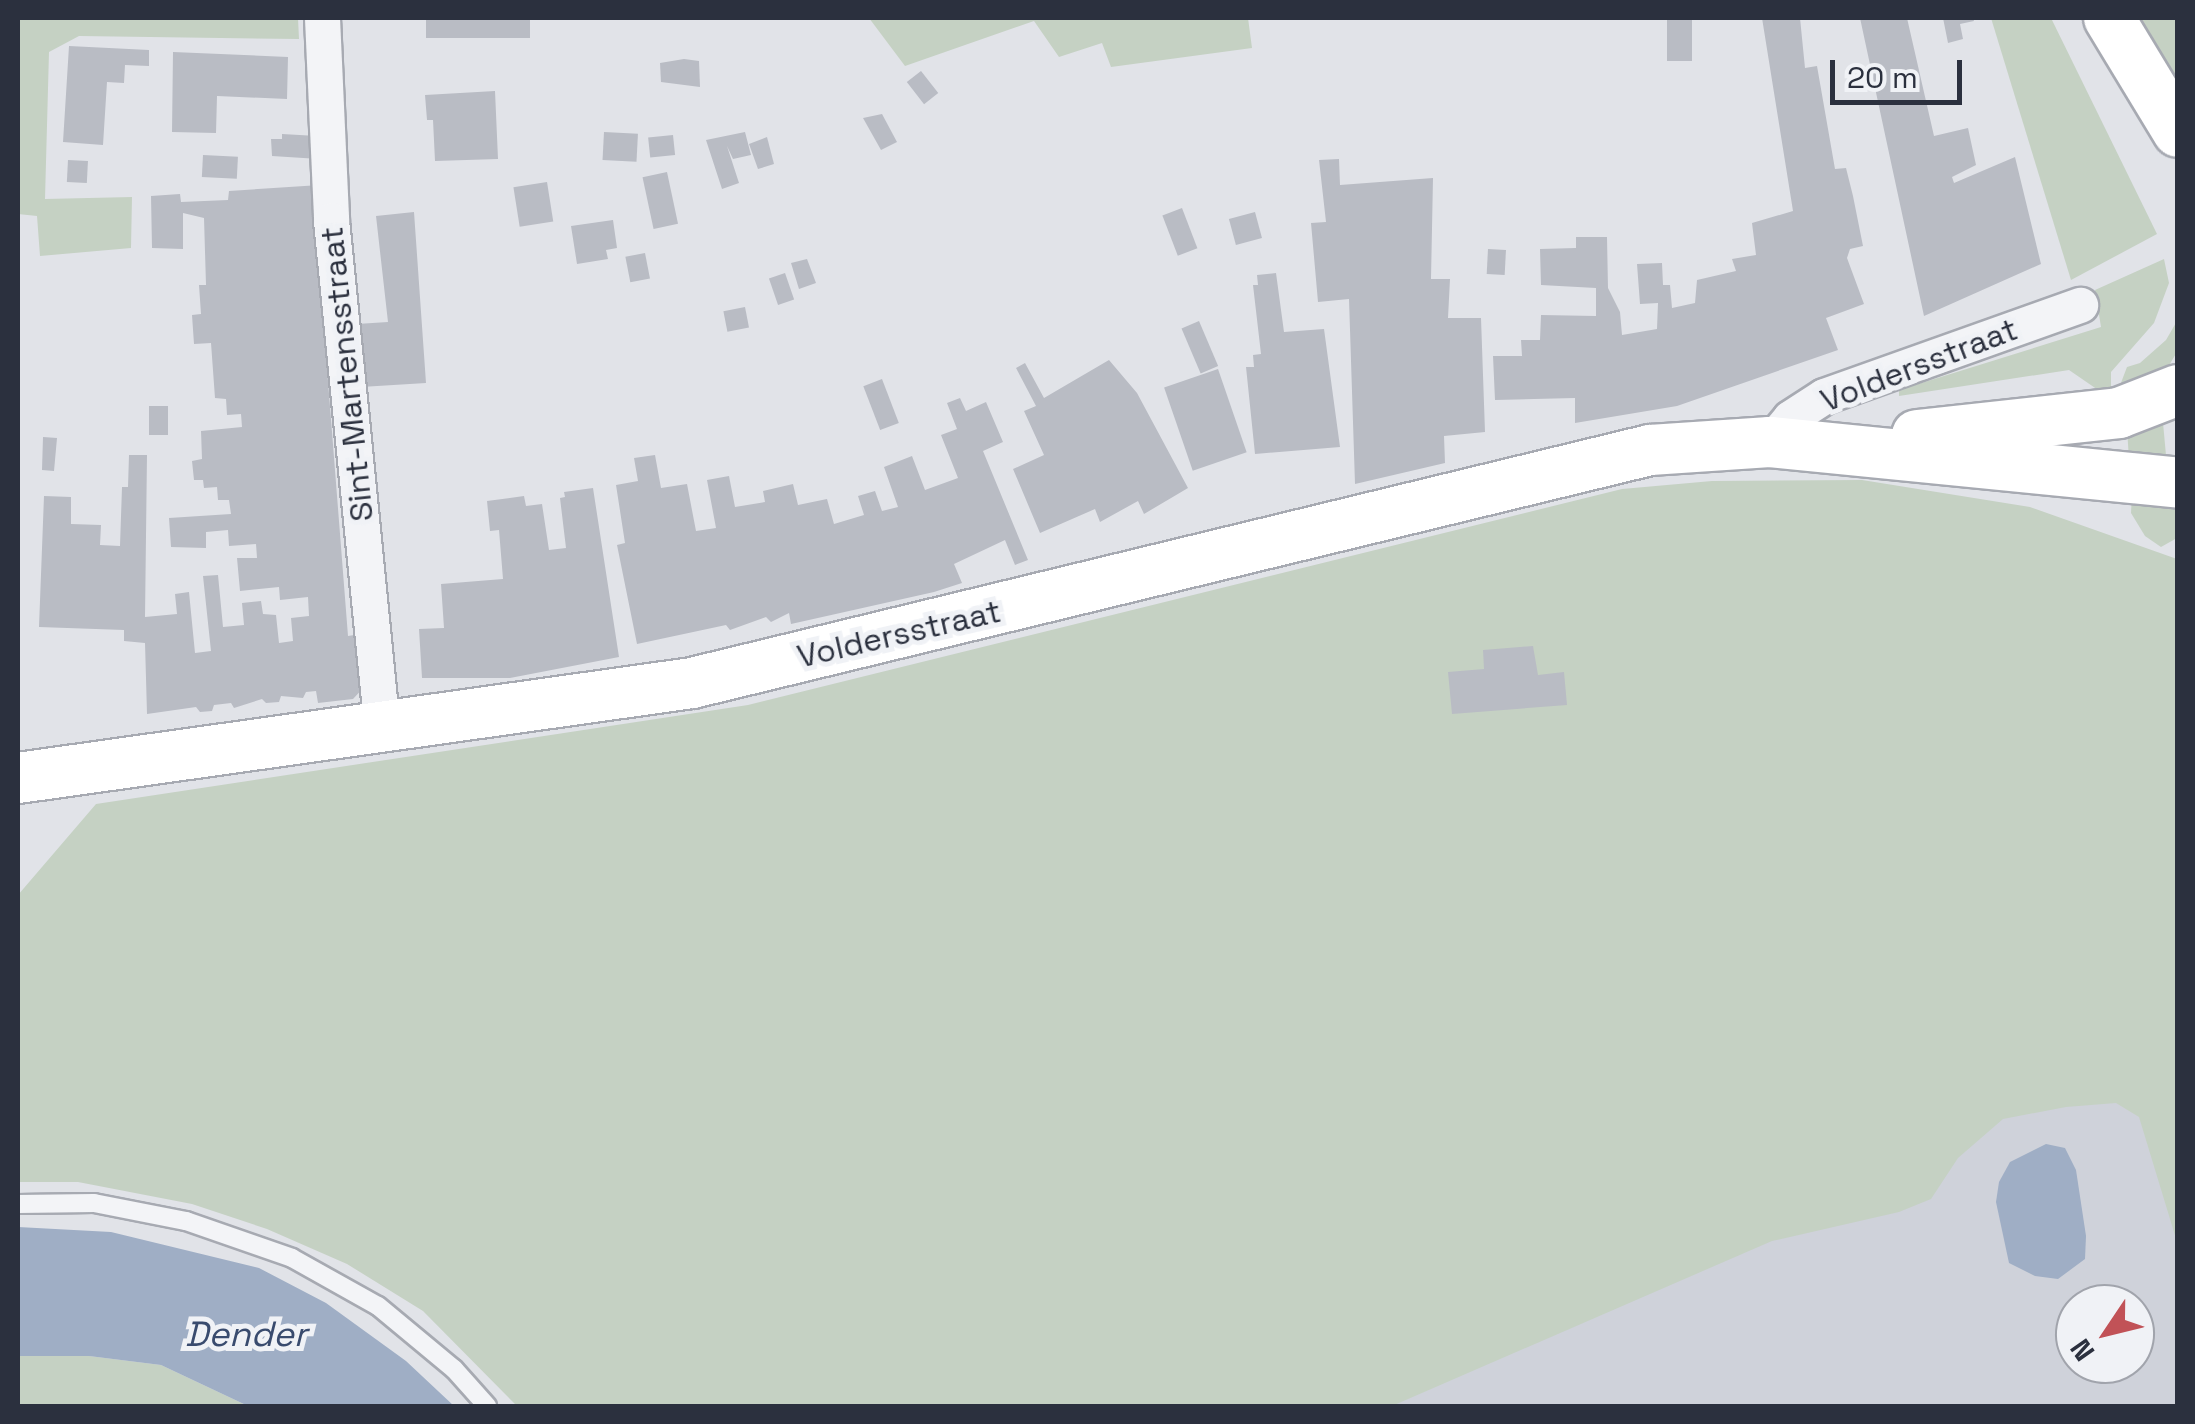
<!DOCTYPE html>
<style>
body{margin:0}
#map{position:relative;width:2195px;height:1424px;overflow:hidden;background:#e1e3e8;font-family:"Space Grotesk",sans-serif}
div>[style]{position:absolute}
.built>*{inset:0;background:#cfd2da}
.green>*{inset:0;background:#c5d1c3}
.water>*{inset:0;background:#9faec5}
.building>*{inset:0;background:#b9bcc4;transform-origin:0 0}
.roads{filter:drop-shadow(2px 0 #a7aab2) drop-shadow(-2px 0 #a7aab2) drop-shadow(0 2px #a7aab2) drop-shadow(0 -2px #a7aab2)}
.lane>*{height:18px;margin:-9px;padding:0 9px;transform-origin:9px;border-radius:9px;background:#f3f4f7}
.street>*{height:35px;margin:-17.5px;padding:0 17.5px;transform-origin:17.5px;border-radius:17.5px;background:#f3f4f7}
.secondary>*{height:50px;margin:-25px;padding:0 25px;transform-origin:25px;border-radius:25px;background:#fff}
span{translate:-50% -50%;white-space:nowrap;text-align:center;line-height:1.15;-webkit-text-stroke:10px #f0f2f6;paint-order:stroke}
.street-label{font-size:32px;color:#2b303e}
.water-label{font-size:35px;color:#394b6e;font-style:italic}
.frame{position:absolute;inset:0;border:20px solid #2b303e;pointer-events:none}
.north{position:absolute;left:2055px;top:1284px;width:100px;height:100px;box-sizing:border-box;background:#f0f2f6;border:2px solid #a1a4ac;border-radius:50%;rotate:235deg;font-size:28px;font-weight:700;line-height:40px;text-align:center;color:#2b303e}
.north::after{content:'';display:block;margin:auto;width:35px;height:45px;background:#c15257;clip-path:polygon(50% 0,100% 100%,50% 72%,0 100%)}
.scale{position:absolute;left:1830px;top:60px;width:132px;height:45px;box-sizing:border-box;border:5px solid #2b303e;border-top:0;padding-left:12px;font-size:30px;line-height:35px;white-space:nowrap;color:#2b303e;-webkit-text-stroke:8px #f0f2f6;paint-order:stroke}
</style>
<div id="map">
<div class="built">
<div style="clip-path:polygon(evenodd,2177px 1040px,2177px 1406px,1328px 1406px,2177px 1040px,2075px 1304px,2135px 1304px,2135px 1364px,2075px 1364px,2075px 1304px)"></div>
</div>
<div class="green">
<div style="clip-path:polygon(18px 18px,298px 18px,299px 39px,79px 36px,49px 52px,45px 199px,132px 197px,131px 248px,40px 256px,37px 216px,18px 214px)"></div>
<div style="clip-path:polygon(869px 18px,1248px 18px,1252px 48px,1111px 67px,1102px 43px,1059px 57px,1034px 21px,905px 66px)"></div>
<div style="clip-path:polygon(1991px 18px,2051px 18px,2157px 234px,2071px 280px)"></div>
<div style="clip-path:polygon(2124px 18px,2177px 18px,2177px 109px)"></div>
<div style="clip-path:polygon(2164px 259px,2169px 283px,2154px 323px,2111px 372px,2111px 390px,2101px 392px,2069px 370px,1899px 396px,1899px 390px,2101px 327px,2095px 290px)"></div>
<div style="clip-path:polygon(2177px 321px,2177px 352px,2168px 367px,2133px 391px,2119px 388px,2127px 367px,2140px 363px,2166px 340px)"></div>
<div style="clip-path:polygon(2162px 412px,2167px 466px,2129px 461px,2127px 427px)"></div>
<div style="clip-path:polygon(1862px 480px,2030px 507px,2177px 559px,2177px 1242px,2139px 1117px,2116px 1103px,2066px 1107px,2003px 1119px,1958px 1158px,1931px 1199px,1899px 1212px,1772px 1241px,1392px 1406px,517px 1406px,423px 1311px,347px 1264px,267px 1229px,192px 1204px,78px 1182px,18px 1182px,18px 895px,96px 804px,748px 705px,1622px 489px,1712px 481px)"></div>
<div style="clip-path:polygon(2132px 494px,2177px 506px,2177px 538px,2161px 547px,2145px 536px,2131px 513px)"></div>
<div style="clip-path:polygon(18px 1356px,89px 1356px,161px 1365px,248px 1406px,18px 1406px)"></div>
</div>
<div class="water">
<div style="clip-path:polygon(2046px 1144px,2065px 1148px,2076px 1170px,2086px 1236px,2085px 1259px,2058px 1279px,2035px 1276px,2009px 1263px,1996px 1202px,1999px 1182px,2010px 1162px)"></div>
<div style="clip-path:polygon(18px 1227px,111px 1232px,259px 1268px,326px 1303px,406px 1361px,454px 1406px,248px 1406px,161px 1365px,89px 1356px,18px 1356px)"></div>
</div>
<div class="building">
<div style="left:426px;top:18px;width:104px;height:20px"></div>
<div style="left:1667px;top:18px;width:25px;height:43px"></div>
<div style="clip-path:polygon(1762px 18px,1800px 18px,1805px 68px,1817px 66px,1835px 169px,1846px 168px,1853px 196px,1863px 246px,1850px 249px,1847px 258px,1864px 304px,1826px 318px,1838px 350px,1677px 406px,1575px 423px,1575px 398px,1495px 400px,1493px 356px,1522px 356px,1521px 340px,1540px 340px,1541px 315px,1596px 316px,1596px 288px,1541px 285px,1540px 249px,1576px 248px,1576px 237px,1607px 237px,1608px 288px,1620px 312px,1622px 335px,1657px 329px,1658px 303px,1640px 304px,1637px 264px,1662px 263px,1663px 285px,1670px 285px,1672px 308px,1695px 303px,1697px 280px,1736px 271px,1732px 259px,1756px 255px,1752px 223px,1793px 211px)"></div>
<div style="clip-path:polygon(1860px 18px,1907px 18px,1934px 136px,1968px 128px,1976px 165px,1952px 177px,1954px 183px,2015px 157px,2041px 264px,1924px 316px)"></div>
<div style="clip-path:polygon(1943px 18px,1973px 18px,1974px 21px,1960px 24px,1963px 39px,1948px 43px)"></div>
<div style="clip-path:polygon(69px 46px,149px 50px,149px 66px,125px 65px,124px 83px,107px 82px,103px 145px,63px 142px)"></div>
<div style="clip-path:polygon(173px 52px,288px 57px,287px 99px,217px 96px,216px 133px,172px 132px)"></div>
<div style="clip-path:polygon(684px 59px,699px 61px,700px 87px,661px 82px,660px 63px)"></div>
<div style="left:921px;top:71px;width:28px;height:18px;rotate:52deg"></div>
<div style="clip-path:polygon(495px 91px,498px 159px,435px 161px,433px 120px,427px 120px,425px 95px)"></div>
<div style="clip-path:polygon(882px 114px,897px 142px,881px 150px,863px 118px)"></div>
<div style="left:604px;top:132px;width:34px;height:28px;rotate:3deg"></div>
<div style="clip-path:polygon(745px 132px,751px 155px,733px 159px,727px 146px,739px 183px,722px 189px,706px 140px)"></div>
<div style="clip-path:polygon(282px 134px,317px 136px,319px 159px,272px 156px,271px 139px,282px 139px)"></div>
<div style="left:673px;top:135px;width:20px;height:25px;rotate:84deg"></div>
<div style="clip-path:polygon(767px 137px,774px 164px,758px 169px,749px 144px)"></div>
<div style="left:203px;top:155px;width:35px;height:22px;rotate:3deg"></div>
<div style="clip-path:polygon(1339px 159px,1340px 185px,1433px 178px,1431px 279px,1450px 279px,1448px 318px,1481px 318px,1485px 432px,1444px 436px,1445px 463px,1355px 484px,1349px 299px,1318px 302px,1311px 223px,1326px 222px,1319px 160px)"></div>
<div style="left:68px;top:160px;width:20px;height:22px;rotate:3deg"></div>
<div style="left:667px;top:172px;width:53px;height:25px;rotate:78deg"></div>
<div style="left:547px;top:182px;width:40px;height:34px;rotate:81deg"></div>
<div style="clip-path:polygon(320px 185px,315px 215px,348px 636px,361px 634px,366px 685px,353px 699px,318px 703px,316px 691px,306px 692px,303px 698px,281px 696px,279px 702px,266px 703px,262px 699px,234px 708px,231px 703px,214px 705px,212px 711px,200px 712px,196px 707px,147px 714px,145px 643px,124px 641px,124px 630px,39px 627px,44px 496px,71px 497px,71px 524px,101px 525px,100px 545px,120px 546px,122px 487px,128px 487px,129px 455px,147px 455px,145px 617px,177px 614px,175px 594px,189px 592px,195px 653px,211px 651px,203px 576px,218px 575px,223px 627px,244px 625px,242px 603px,261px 601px,263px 614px,276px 615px,279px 643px,293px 641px,291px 618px,309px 616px,308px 597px,280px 600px,279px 587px,240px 591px,237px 558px,257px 558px,256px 544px,229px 546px,228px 530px,206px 532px,206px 548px,171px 547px,169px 518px,231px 514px,229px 500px,218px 500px,217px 487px,204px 488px,203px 480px,194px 480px,192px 461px,202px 459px,201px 431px,242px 427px,241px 414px,227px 415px,226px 399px,215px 398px,211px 343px,194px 344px,192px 315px,201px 314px,199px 285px,206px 285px,204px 218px,183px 213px,183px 249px,152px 248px,151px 196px,180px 194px,181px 202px,228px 200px,229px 191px)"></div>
<div style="left:1182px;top:208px;width:43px;height:21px;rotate:69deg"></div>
<div style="clip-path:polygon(414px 212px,426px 383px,361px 387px,357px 324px,388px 322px,376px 216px)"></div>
<div style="left:1255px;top:212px;width:27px;height:27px;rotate:75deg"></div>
<div style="clip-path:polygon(613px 220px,617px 248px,606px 250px,608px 259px,577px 264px,571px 226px)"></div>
<div style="left:1488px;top:249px;width:18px;height:25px;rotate:3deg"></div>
<div style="left:645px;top:253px;width:26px;height:20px;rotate:79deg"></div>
<div style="clip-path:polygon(807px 259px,816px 283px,799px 289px,791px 263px)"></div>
<div style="left:785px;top:273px;width:28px;height:17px;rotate:71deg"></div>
<div style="clip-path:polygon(1276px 273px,1284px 332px,1324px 329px,1340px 447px,1255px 454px,1246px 367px,1254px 367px,1253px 355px,1261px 354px,1253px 285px,1258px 285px,1257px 275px)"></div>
<div style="left:745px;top:307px;width:21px;height:22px;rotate:79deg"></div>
<div style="left:1199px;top:321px;width:49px;height:19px;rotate:67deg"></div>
<div style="clip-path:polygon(1109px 360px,1137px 393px,1188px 488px,1144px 514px,1138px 501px,1100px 522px,1095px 509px,1040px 533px,1013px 469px,1044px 455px,1024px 411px,1036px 406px,1016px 368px,1025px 363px,1044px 398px)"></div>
<div style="left:1218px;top:369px;width:88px;height:57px;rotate:71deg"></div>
<div style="left:882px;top:379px;width:47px;height:20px;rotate:69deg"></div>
<div style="clip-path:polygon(960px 398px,966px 411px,986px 402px,1003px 442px,983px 451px,1028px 560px,1015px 565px,1005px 540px,954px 564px,962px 583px,934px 592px,791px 624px,789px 613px,771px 622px,766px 617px,730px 630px,726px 625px,637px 644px,617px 545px,625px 543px,616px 485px,638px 481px,634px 458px,655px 455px,661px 488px,687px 484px,696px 531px,716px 528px,707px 480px,729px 476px,735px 507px,765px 502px,763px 491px,793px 484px,798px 505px,827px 499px,834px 524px,864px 515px,858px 496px,875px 491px,882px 511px,898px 507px,884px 467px,912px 456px,925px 490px,958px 478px,941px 435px,957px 429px,947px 403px)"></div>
<div style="left:149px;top:406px;width:19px;height:29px"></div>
<div style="clip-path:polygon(43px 437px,57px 438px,54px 471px,42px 470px)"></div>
<div style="clip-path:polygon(593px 488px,619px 657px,510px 678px,422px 678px,419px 629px,444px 628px,441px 584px,503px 579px,499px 530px,490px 531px,487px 501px,524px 496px,526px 506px,542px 504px,549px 550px,566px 548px,560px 498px,565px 497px,564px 492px)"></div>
<div style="clip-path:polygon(1533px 646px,1538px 675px,1564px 672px,1567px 705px,1452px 714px,1448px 672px,1484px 669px,1483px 650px)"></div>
</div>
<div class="roads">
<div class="lane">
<div style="left:18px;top:1204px;width:76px;rotate:-0.8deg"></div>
<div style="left:94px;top:1203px;width:94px;rotate:11.1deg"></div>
<div style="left:186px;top:1221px;width:112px;rotate:19.2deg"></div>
<div style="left:292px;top:1258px;width:98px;rotate:29.2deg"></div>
<div style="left:378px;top:1306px;width:99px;rotate:39.7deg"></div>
<div style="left:454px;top:1369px;width:50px;rotate:48.3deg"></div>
</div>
<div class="street">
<div style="left:322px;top:18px;width:202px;rotate:87.4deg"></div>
<div style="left:331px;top:220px;width:512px;rotate:84.28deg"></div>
<div style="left:1770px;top:442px;width:31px;rotate:-50deg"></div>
<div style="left:1790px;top:418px;width:40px;rotate:-32.9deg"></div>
<div style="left:1824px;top:396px;width:272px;rotate:-19.6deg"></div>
</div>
<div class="secondary">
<div style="left:2109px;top:18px;width:133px;rotate:58.8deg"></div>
<div style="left:1917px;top:435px;width:203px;rotate:-6.2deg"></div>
<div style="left:2119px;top:413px;width:63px;rotate:-21.3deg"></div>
<div style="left:18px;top:778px;width:681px;rotate:-8.02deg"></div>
<div style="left:692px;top:683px;width:986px;rotate:-13.67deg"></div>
<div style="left:1650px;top:450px;width:120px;rotate:-3.8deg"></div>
<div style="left:1770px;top:442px;width:410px;rotate:5.7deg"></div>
</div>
</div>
<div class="street-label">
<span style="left:1919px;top:365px;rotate:-21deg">Voldersstraat</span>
<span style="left:347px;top:374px;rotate:-96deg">Sint-Martensstraat</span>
<span style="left:899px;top:634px;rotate:-13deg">Voldersstraat</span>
</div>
<div class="water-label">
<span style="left:246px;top:1334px">Dender</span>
</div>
<div class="frame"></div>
<div class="north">N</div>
<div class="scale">20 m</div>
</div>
